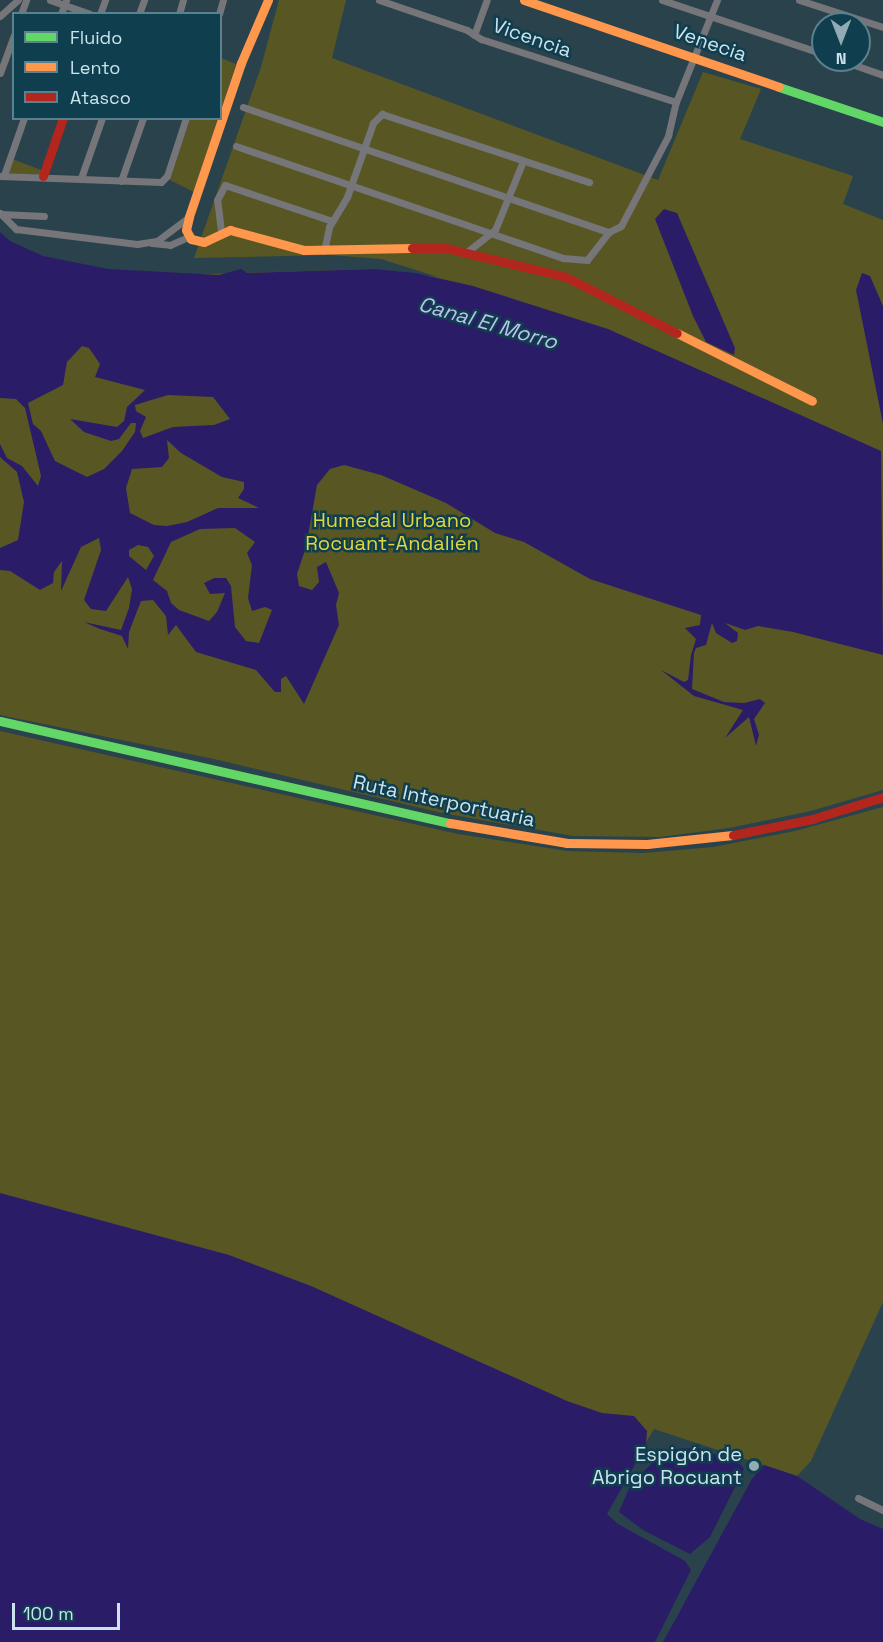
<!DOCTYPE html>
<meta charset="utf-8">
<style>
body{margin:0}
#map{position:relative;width:883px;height:1642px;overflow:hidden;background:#29424b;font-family:"Space Grotesk",sans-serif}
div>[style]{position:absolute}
.green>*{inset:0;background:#585724}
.water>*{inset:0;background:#2b1c68}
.pier>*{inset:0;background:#29424b}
.street>*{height:7px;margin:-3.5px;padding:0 3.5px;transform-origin:3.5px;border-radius:3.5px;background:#767579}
.fast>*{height:9px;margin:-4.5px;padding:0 4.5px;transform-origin:4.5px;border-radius:4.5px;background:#63d668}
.slow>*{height:9px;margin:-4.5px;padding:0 4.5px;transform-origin:4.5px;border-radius:4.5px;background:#ff974d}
.jam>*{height:9px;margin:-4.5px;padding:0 4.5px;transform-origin:4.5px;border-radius:4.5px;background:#b3261e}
.dots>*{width:16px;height:16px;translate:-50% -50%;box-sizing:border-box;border:3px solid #0f3e4e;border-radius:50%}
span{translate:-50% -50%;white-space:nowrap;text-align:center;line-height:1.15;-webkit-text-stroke:5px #0f3e4e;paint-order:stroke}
.street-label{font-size:20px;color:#cce3ed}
.park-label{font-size:20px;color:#e1d63d}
.poi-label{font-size:20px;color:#cce3ed}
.right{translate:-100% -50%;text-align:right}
.water-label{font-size:21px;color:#c0c0ef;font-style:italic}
.legend{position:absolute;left:12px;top:12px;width:210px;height:108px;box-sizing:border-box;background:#0f3e4e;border:2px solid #5b808e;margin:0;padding:8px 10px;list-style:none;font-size:18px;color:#cce3ed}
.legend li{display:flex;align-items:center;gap:12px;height:30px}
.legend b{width:30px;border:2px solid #5b808e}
.north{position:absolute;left:811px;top:12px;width:60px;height:60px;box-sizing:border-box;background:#0f3e4e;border:2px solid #5b808e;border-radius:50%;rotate:180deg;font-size:16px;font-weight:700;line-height:24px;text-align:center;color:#cce3ed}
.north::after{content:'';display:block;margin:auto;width:21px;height:27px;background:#93abb4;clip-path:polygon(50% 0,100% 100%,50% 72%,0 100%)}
.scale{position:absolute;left:12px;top:1603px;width:108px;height:27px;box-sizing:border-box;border:3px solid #cce3ed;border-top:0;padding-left:8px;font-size:18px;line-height:21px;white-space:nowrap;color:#cce3ed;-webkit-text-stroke:4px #0f3e4e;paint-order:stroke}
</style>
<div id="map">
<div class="green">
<div style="clip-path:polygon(279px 0,346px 0,332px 58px,658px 180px,703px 72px,761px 89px,740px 139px,853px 176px,843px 204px,883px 220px,883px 790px,811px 811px,729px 828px,660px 837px,573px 836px,442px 813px,214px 759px,0 715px,0 242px,47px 259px,98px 271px,176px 275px,372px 269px,438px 277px,381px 259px,330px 255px,194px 258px,261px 67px)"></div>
<div style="clip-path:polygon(221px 58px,236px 64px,221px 110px)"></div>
<div style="clip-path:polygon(190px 119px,218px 119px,194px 192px,170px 180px)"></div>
<div style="clip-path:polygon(12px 159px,44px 171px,42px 175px,6px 173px)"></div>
<div style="clip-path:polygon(0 731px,458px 834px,567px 851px,644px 853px,713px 847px,795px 831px,883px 807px,883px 1302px,811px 1461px,797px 1476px,654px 1429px,603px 1514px,0 1245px)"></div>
</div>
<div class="water">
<div style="clip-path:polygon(664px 209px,677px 213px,735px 348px,734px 355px,706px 342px,693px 316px,655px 219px)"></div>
<div style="clip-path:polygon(evenodd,0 232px,10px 241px,43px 256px,108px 269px,219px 275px,241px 269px,247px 273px,374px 269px,415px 273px,473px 286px,608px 329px,881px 451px,883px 655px,793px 632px,758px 626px,745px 630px,725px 623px,738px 633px,737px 641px,732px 643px,716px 633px,712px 623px,706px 645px,696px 648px,694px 653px,692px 689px,724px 702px,744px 703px,760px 699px,765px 703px,754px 719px,759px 735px,756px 746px,749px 717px,725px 738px,743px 710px,694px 696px,661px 670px,684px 682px,688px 680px,691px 655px,696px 639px,685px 628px,700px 625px,701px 615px,590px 579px,524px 542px,495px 533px,446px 503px,381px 475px,344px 465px,330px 469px,317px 485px,306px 547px,297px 574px,299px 586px,312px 590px,319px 582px,317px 567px,326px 562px,339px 593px,336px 605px,339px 625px,304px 704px,286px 676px,281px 679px,281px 692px,275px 692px,256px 670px,196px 652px,176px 625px,168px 635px,166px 616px,153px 600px,141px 601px,129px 632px,128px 649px,122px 636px,100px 629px,84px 622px,121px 630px,129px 608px,132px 589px,128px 577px,106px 611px,91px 609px,84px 600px,101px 550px,99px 538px,81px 547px,61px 591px,62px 561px,54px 572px,53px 583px,40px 590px,10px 571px,0 570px,0 548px,18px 540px,24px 502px,17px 472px,0 457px,0 444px,7px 458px,22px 466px,38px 486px,41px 476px,25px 408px,16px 399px,0 398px,0 232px,82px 346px,89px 348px,100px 364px,95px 377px,145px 390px,127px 407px,124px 421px,117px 427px,70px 419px,84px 432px,111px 441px,119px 439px,131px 423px,136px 423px,135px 432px,122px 451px,104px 469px,87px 477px,55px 461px,41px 431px,33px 424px,28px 403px,63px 385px,67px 362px,82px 346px,0 232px,168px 395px,213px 397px,230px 419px,214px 425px,173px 427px,143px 438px,140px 431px,146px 417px,136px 411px,135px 405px,168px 395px,0 232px,167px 440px,181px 453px,222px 477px,244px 482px,244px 489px,238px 498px,259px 508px,218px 508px,187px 522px,167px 526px,154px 525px,130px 513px,126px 488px,132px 469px,162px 467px,169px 458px,167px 440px,0 232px,235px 528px,255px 542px,247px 553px,252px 565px,248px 598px,252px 611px,265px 607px,272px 610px,259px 643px,246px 641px,235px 627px,231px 586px,226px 578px,214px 578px,204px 583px,210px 594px,225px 593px,217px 612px,209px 621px,179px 610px,171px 603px,167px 591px,153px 580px,171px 542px,200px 529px,235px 528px,0 232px,138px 545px,148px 547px,154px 556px,146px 570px,129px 556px,129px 550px,138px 545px)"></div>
<div style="clip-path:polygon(862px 273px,870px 276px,883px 306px,883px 424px,856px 290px)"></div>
<div style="clip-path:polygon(0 1193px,229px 1255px,311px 1286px,567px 1401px,602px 1413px,634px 1416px,647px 1431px,646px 1445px,607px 1514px,618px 1524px,685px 1561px,691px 1570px,655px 1642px,0 1642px)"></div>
<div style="clip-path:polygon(698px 1448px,740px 1464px,744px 1469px,710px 1537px,690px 1554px,643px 1530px,619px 1512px,630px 1486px,656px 1459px,673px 1449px)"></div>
<div style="clip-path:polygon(764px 1465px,797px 1476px,860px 1519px,883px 1529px,883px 1642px,663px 1642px,752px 1479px)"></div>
</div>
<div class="pier">
<div style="clip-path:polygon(691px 1570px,684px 1596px,655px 1642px,681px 1595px)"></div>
<div style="clip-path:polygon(697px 1572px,699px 1574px,674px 1622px,660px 1642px)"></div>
</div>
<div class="street">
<div style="left:50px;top:0;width:42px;rotate:19.3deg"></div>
<div style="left:379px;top:0;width:93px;rotate:18.8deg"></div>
<div style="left:467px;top:30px;width:17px;rotate:33deg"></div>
<div style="left:481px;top:39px;width:205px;rotate:17.9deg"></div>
<div style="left:662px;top:0;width:170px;rotate:18.5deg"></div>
<div style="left:799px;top:0;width:88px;rotate:17.8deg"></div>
<div style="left:21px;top:14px;width:15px;rotate:-70deg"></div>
<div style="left:61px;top:14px;width:15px;rotate:-70deg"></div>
<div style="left:100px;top:14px;width:15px;rotate:-70deg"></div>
<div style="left:139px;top:14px;width:15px;rotate:-70deg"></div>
<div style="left:179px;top:14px;width:15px;rotate:-74deg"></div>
<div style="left:219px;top:14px;width:15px;rotate:-74deg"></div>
<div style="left:0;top:16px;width:24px;rotate:-42deg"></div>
<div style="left:474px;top:35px;width:37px;rotate:-70deg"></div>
<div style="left:840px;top:60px;width:46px;rotate:19.2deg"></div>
<div style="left:0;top:73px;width:40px;rotate:-69.8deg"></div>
<div style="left:243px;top:107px;width:387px;rotate:18.9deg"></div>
<div style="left:236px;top:146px;width:346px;rotate:18.9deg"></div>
<div style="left:563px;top:258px;width:24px;rotate:5deg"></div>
<div style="left:587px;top:260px;width:36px;rotate:-52deg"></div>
<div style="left:609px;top:232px;width:13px;rotate:-27deg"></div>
<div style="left:621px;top:226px;width:102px;rotate:-62.4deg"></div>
<div style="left:668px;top:136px;width:35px;rotate:-77deg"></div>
<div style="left:676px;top:102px;width:110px;rotate:-68.1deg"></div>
<div style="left:4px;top:175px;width:60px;rotate:-70.7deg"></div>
<div style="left:0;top:176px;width:161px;rotate:2.1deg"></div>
<div style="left:161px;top:182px;width:8px;rotate:-45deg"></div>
<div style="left:167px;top:176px;width:61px;rotate:-71.9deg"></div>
<div style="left:81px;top:178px;width:64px;rotate:-70.7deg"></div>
<div style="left:121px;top:181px;width:67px;rotate:-70.8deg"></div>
<div style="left:0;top:213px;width:23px;rotate:45deg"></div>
<div style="left:16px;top:229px;width:122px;rotate:7.1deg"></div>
<div style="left:137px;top:244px;width:20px;rotate:-9deg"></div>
<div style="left:157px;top:241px;width:40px;rotate:-37deg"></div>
<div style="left:1px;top:214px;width:43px;rotate:2.7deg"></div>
<div style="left:221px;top:231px;width:31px;rotate:-97deg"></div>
<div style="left:217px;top:200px;width:17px;rotate:-62deg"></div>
<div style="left:225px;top:185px;width:113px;rotate:18.6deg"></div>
<div style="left:152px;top:243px;width:18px;rotate:6deg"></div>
<div style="left:170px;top:245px;width:20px;rotate:-24deg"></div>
<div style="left:324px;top:251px;width:25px;rotate:-78deg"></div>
<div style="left:329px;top:227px;width:35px;rotate:-59deg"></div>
<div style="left:347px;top:197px;width:78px;rotate:-70.6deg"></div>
<div style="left:373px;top:123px;width:13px;rotate:-45deg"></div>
<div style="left:382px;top:114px;width:218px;rotate:18.2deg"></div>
<div style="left:468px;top:251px;width:34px;rotate:-38deg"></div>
<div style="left:495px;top:230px;width:74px;rotate:-67.9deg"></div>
<div style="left:858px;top:1498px;width:28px;rotate:26deg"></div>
</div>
<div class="fast">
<div style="left:779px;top:87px;width:110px;rotate:18.6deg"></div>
<div style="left:0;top:721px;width:461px;rotate:12.8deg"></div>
</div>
<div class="slow">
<div style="left:268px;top:0;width:69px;rotate:113.2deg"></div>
<div style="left:241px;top:63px;width:163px;rotate:108.7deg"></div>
<div style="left:189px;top:217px;width:13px;rotate:103deg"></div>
<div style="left:186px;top:230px;width:10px;rotate:61deg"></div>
<div style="left:191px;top:239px;width:13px;rotate:13deg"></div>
<div style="left:204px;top:242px;width:29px;rotate:-25deg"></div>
<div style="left:230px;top:230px;width:77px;rotate:15.1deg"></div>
<div style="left:304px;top:250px;width:108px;rotate:-1.1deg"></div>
<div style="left:524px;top:0;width:269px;rotate:18.8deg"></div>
<div style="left:677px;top:333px;width:151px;rotate:26.7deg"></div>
<div style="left:450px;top:823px;width:119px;rotate:9.7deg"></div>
<div style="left:567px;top:843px;width:80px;rotate:0.7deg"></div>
<div style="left:647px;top:844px;width:86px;rotate:-6deg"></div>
</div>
<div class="jam">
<div style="left:43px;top:176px;width:61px;rotate:-71deg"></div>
<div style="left:412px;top:248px;width:34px"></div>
<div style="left:446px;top:248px;width:123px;rotate:13.6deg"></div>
<div style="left:566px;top:277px;width:124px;rotate:26.8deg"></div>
<div style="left:733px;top:835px;width:81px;rotate:-11.4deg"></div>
<div style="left:812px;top:819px;width:74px;rotate:-17.2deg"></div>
</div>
<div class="dots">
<div style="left:754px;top:1466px;background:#93abb4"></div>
</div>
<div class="street-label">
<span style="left:532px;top:38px;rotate:19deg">Vicencia</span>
<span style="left:710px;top:43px;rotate:19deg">Venecia</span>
<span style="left:444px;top:801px;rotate:12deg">Ruta Interportuaria</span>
</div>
<div class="park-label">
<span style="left:392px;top:532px">Humedal Urbano<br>Rocuant-Andalién</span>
</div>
<div class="poi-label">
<span class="right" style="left:742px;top:1466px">Espigón de<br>Abrigo Rocuant</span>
</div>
<div class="water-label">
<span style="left:488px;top:323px;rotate:16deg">Canal El Morro</span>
</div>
<ul class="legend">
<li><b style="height:8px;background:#63d668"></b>Fluido</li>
<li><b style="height:8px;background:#ff974d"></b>Lento</li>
<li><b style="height:8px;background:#b3261e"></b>Atasco</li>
</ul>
<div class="north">N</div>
<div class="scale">100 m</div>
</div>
